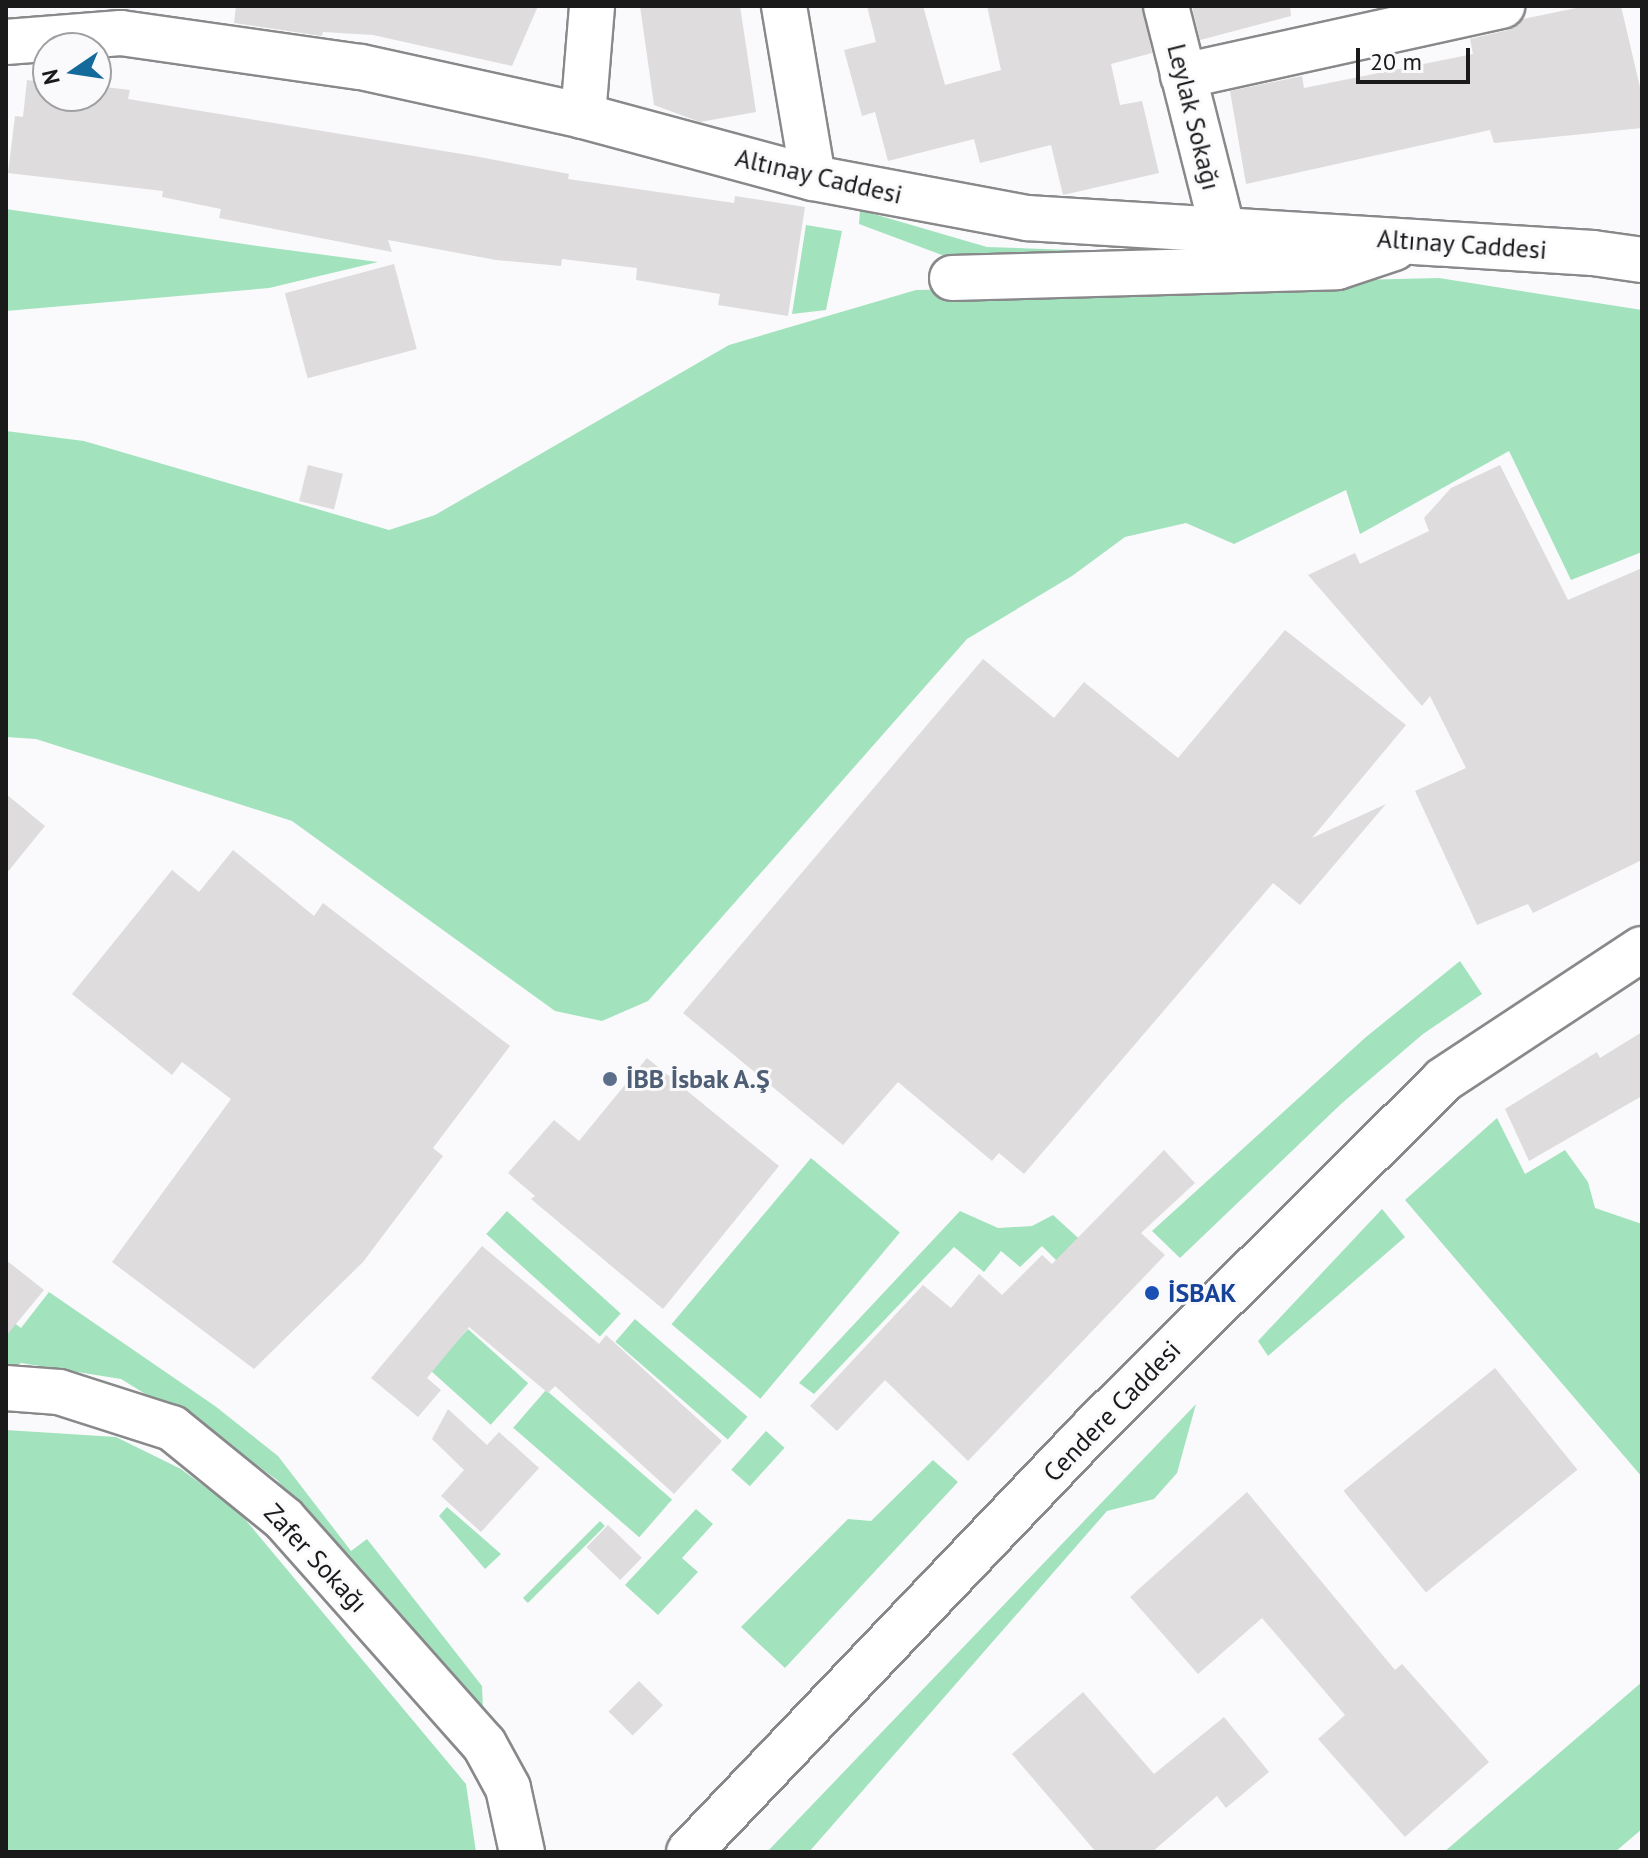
<!DOCTYPE html>
<meta charset="utf-8">
<style>
body{margin:0}
#map{position:relative;width:1648px;height:1858px;overflow:hidden;background:#fafafc;font-family:"PT Sans",sans-serif}
div>[style]{position:absolute}
.green>*{inset:0;background:#a2e3be;transform-origin:0 0}
.building>*{inset:0;background:#dedcdc;transform-origin:0 0}
.roads{filter:drop-shadow(2px 0 #89898b) drop-shadow(-2px 0 #89898b) drop-shadow(0 2px #89898b) drop-shadow(0 -2px #89898b)}
.minor>*{height:44px;margin:-22px;padding:0 22px;transform-origin:22px;border-radius:22px;background:#fff}
.major>*{height:44px;margin:-22px;padding:0 22px;transform-origin:22px;border-radius:22px;background:#fff}
.dots>*{width:22px;height:22px;translate:-50% -50%;box-sizing:border-box;border:4px solid #fafafc;border-radius:50%}
span{translate:-50% -50%;white-space:nowrap;text-align:center;line-height:1.15;-webkit-text-stroke:6px #fafafc;paint-order:stroke}
.street-label{font-size:26px;color:#1a1a1b}
.service-label{font-size:26px;color:#4e5e75;font-weight:700}
.left{translate:0 -50%;text-align:left}
.transit-label{font-size:26px;color:#164399;font-weight:700}
.frame{position:absolute;inset:0;border:8px solid #1a1a1b;pointer-events:none}
.north{position:absolute;left:32px;top:32px;width:80px;height:80px;box-sizing:border-box;background:#fafafc;border:2px solid #a0a0a2;border-radius:50%;rotate:257deg;font-size:22px;font-weight:700;line-height:32px;text-align:center;color:#1a1a1b}
.north::after{content:'';display:block;margin:auto;width:28px;height:36px;background:#146a9a;clip-path:polygon(50% 0,100% 100%,50% 72%,0 100%)}
.scale{position:absolute;left:1356px;top:48px;width:114px;height:36px;box-sizing:border-box;border:4px solid #1a1a1b;border-top:0;padding-left:10px;font-size:24px;line-height:28px;white-space:nowrap;color:#1a1a1b;-webkit-text-stroke:6px #fafafc;paint-order:stroke}
</style>
<div id="map">
<div class="green">
<div style="clip-path:polygon(6px 209px,265px 247px,378px 262px,269px 288px,6px 311px)"></div>
<div style="clip-path:polygon(860px 210px,987px 247px,1180px 254px,974px 267px,859px 224px)"></div>
<div style="clip-path:polygon(806px 225px,842px 231px,826px 310px,792px 314px)"></div>
<div style="clip-path:polygon(1439px 278px,1642px 310px,1642px 552px,1571px 580px,1509px 451px,1360px 534px,1346px 490px,1234px 544px,1186px 523px,1125px 537px,1072px 576px,967px 639px,648px 1001px,602px 1021px,555px 1011px,292px 821px,36px 739px,6px 737px,6px 431px,84px 441px,389px 530px,435px 515px,729px 345px,916px 290px)"></div>
<div style="clip-path:polygon(1460px 961px,1482px 994px,1423px 1034px,1341px 1104px,1180px 1258px,1152px 1231px,1366px 1037px)"></div>
<div style="clip-path:polygon(1497px 1118px,1525px 1174px,1565px 1150px,1588px 1182px,1595px 1208px,1642px 1224px,1642px 1477px,1405px 1200px)"></div>
<div style="left:811px;top:1158px;width:116px;height:217px;rotate:40deg"></div>
<div style="clip-path:polygon(1382px 1209px,1405px 1237px,1268px 1356px,1258px 1341px)"></div>
<div style="left:507px;top:1211px;width:153px;height:31px;rotate:42deg"></div>
<div style="clip-path:polygon(960px 1211px,998px 1228px,1032px 1226px,1053px 1215px,1132px 1287px,1080px 1284px,1042px 1246px,1020px 1267px,1001px 1251px,984px 1272px,954px 1247px,814px 1394px,799px 1383px)"></div>
<div style="clip-path:polygon(49px 1292px,215px 1406px,278px 1456px,351px 1551px,367px 1539px,482px 1686px,483px 1709px,475px 1709px,277px 1480px,236px 1450px,121px 1379px,21px 1363px,6px 1371px,6px 1317px,21px 1328px)"></div>
<div style="left:635px;top:1319px;width:149px;height:30px;rotate:41deg"></div>
<div style="left:468px;top:1329px;width:81px;height:56px;rotate:42deg"></div>
<div style="left:546px;top:1390px;width:167px;height:50px;rotate:41deg"></div>
<div style="clip-path:polygon(1196px 1404px,1177px 1473px,1154px 1499px,1107px 1511px,809px 1852px,767px 1852px)"></div>
<div style="clip-path:polygon(6px 1430px,116px 1437px,181px 1469px,239px 1512px,466px 1784px,476px 1852px,6px 1852px)"></div>
<div style="left:766px;top:1431px;width:25px;height:52px;rotate:42deg"></div>
<div style="clip-path:polygon(933px 1460px,958px 1482px,785px 1668px,741px 1627px,848px 1519px,871px 1521px)"></div>
<div style="clip-path:polygon(447px 1507px,501px 1554px,485px 1569px,439px 1516px)"></div>
<div style="clip-path:polygon(696px 1509px,713px 1524px,682px 1558px,698px 1572px,658px 1615px,625px 1585px)"></div>
<div style="left:600px;top:1521px;width:7px;height:109px;rotate:45deg"></div>
<div style="clip-path:polygon(1642px 1682px,1642px 1829px,1615px 1852px,1444px 1852px)"></div>
</div>
<div class="building">
<div style="clip-path:polygon(236px 6px,538px 6px,512px 66px,373px 35px,323px 32px,322px 36px,234px 23px)"></div>
<div style="clip-path:polygon(640px 6px,740px 6px,756px 112px,700px 122px,654px 105px)"></div>
<div style="clip-path:polygon(867px 6px,923px 6px,945px 85px,1001px 70px,987px 6px,1142px 6px,1152px 53px,1111px 64px,1120px 105px,1142px 101px,1159px 173px,1063px 195px,1051px 145px,980px 163px,974px 139px,888px 161px,875px 112px,862px 116px,844px 50px,876px 42px)"></div>
<div style="clip-path:polygon(1192px 6px,1290px 6px,1291px 16px,1200px 40px)"></div>
<div style="clip-path:polygon(1586px 6px,1621px 6px,1642px 96px,1642px 128px,1494px 143px,1490px 130px,1246px 184px,1230px 91px,1302px 76px,1304px 88px,1473px 54px,1470px 39px,1508px 30px,1523px 19px)"></div>
<div style="clip-path:polygon(27px 80px,48px 83px,48px 96px,96px 96px,96px 86px,130px 90px,128px 99px,474px 156px,569px 174px,568px 179px,734px 203px,735px 196px,805px 207px,788px 316px,718px 305px,720px 294px,636px 280px,637px 268px,562px 259px,561px 266px,496px 260px,388px 240px,392px 252px,219px 218px,221px 209px,162px 197px,163px 191px,8px 173px,15px 116px,23px 117px)"></div>
<div style="left:394px;top:264px;width:88px;height:113px;rotate:75deg"></div>
<div style="left:308px;top:465px;width:36px;height:37px;rotate:14deg"></div>
<div style="clip-path:polygon(1500px 465px,1568px 600px,1642px 568px,1642px 860px,1533px 913px,1528px 904px,1477px 925px,1415px 791px,1466px 768px,1430px 696px,1422px 706px,1308px 575px,1355px 553px,1360px 564px,1429px 531px,1424px 518px,1451px 488px)"></div>
<div style="clip-path:polygon(1285px 630px,1406px 725px,1312px 838px,1386px 804px,1300px 905px,1273px 883px,1024px 1174px,999px 1153px,992px 1161px,898px 1082px,843px 1145px,683px 1013px,983px 659px,1054px 718px,1084px 682px,1178px 758px)"></div>
<div style="clip-path:polygon(6px 794px,45px 826px,6px 874px)"></div>
<div style="clip-path:polygon(233px 850px,314px 916px,323px 903px,510px 1046px,433px 1148px,443px 1156px,363px 1262px,254px 1369px,112px 1262px,231px 1099px,182px 1062px,172px 1075px,72px 994px,172px 870px,199px 892px)"></div>
<div style="clip-path:polygon(1642px 1032px,1642px 1096px,1529px 1161px,1505px 1109px,1597px 1052px,1600px 1058px)"></div>
<div style="clip-path:polygon(647px 1058px,779px 1166px,663px 1309px,531px 1199px,535px 1196px,508px 1173px,554px 1120px,579px 1141px)"></div>
<div style="clip-path:polygon(1164px 1150px,1195px 1183px,1141px 1233px,1165px 1255px,968px 1461px,885px 1380px,837px 1431px,810px 1406px,923px 1285px,951px 1308px,979px 1274px,1002px 1295px,1042px 1255px,1052px 1264px)"></div>
<div style="clip-path:polygon(482px 1246px,599px 1344px,606px 1335px,722px 1441px,674px 1494px,555px 1386px,548px 1393px,469px 1327px,427px 1378px,441px 1390px,418px 1417px,371px 1378px)"></div>
<div style="clip-path:polygon(6px 1260px,44px 1290px,6px 1336px)"></div>
<div style="left:1495px;top:1368px;width:131px;height:195px;rotate:51deg"></div>
<div style="clip-path:polygon(448px 1409px,487px 1445px,499px 1432px,539px 1468px,481px 1532px,441px 1496px,464px 1470px,432px 1439px)"></div>
<div style="clip-path:polygon(1247px 1492px,1395px 1670px,1402px 1664px,1489px 1762px,1405px 1837px,1318px 1739px,1345px 1715px,1262px 1618px,1198px 1674px,1130px 1597px)"></div>
<div style="left:608px;top:1525px;width:47px;height:31px;rotate:44deg"></div>
<div style="left:639px;top:1681px;width:34px;height:43px;rotate:45deg"></div>
<div style="clip-path:polygon(1083px 1692px,1154px 1774px,1224px 1717px,1269px 1772px,1226px 1808px,1217px 1796px,1152px 1852px,1096px 1852px,1012px 1754px)"></div>
</div>
<div class="roads">
<div class="minor">
<div style="left:784px;top:6px;width:174px;rotate:80.4deg"></div>
<div style="left:1166px;top:6px;width:229px;rotate:75.8deg"></div>
<div style="left:6px;top:42px;width:115px;rotate:-4.5deg"></div>
<div style="left:121px;top:33px;width:242px;rotate:8.1deg"></div>
<div style="left:361px;top:67px;width:227px;rotate:12.4deg"></div>
<div style="left:583px;top:116px;width:238px;rotate:15.1deg"></div>
<div style="left:813px;top:178px;width:218px;rotate:10.6deg"></div>
<div style="left:1027px;top:218px;width:567px;rotate:3.54deg"></div>
<div style="left:1593px;top:253px;width:49px;rotate:8.1deg"></div>
<div style="left:1183px;top:76px;width:327px;rotate:-12.4deg"></div>
<div style="left:583px;top:116px;width:110px;rotate:-85.3deg"></div>
<div style="left:952px;top:278px;width:385px;rotate:-1.6deg"></div>
<div style="left:1337px;top:267px;width:60px;rotate:-18.4deg"></div>
<div style="left:6px;top:1388px;width:53px;rotate:4.3deg"></div>
<div style="left:59px;top:1392px;width:119px;rotate:17.7deg"></div>
<div style="left:172px;top:1428px;width:144px;rotate:39.1deg"></div>
<div style="left:284px;top:1519px;width:301px;rotate:48.4deg"></div>
<div style="left:484px;top:1744px;width:50px;rotate:61.4deg"></div>
<div style="left:508px;top:1788px;width:66px;rotate:77.7deg"></div>
</div>
<div class="major">
<div style="left:689px;top:1852px;width:587px;rotate:-46.38deg"></div>
<div style="left:1094px;top:1427px;width:492px;rotate:-44.8deg"></div>
<div style="left:1443px;top:1080px;width:238px;rotate:-33.4deg"></div>
</div>
</div>
<div class="dots">
<div style="left:610px;top:1079px;background:#5c6f8a"></div>
<div style="left:1152px;top:1293px;background:#1a4fb4"></div>
</div>
<div class="street-label">
<span style="left:1194px;top:117px;rotate:76deg">Leylak Sokağı</span>
<span style="left:819px;top:176px;rotate:13deg">Altınay Caddesi</span>
<span style="left:1462px;top:244px;rotate:4deg">Altınay Caddesi</span>
<span style="left:1112px;top:1411px;rotate:-46deg">Cendere Caddesi</span>
<span style="left:316px;top:1558px;rotate:47deg">Zafer Sokağı</span>
</div>
<div class="service-label">
<span class="left" style="left:626px;top:1079px">İBB İsbak A.Ş</span>
</div>
<div class="transit-label">
<span class="left" style="left:1168px;top:1293px">İSBAK</span>
</div>
<div class="frame"></div>
<div class="north">N</div>
<div class="scale">20 m</div>
</div>
